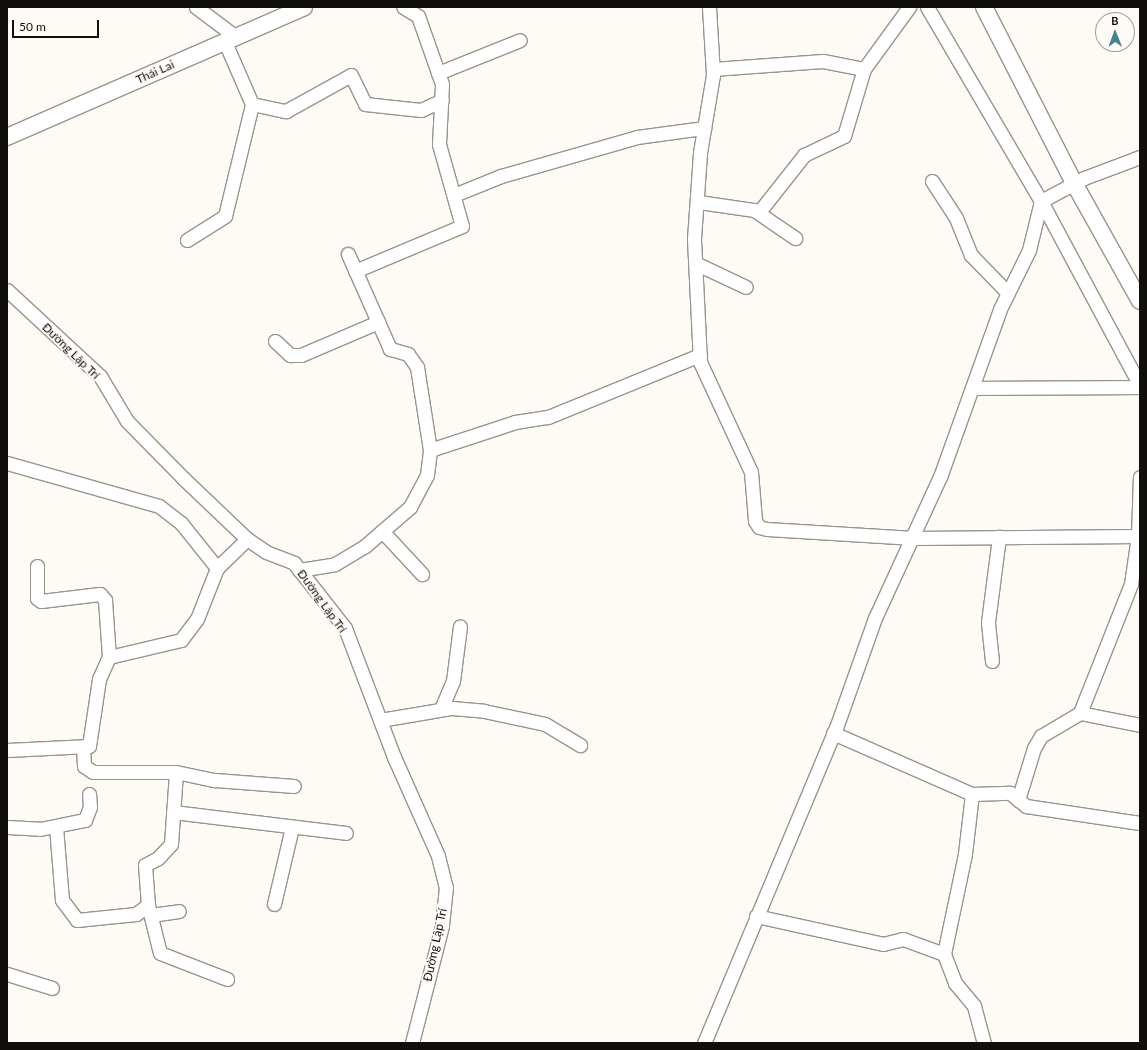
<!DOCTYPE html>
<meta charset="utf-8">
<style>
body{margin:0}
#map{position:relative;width:1147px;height:1050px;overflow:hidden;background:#fefbf7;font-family:Lato,sans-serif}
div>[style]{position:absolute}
.roads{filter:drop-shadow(1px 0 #9a948b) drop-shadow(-1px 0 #9a948b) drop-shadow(0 1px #9a948b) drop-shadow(0 -1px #9a948b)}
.minor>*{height:13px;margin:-6.5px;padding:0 6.5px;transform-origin:6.5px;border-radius:6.5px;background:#fff}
.tertiary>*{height:16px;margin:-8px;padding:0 8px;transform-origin:8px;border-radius:8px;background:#fff}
span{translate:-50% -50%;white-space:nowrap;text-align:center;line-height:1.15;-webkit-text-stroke:3.5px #fefbf7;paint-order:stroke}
.street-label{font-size:12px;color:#110f0c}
.frame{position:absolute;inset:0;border:8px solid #110f0c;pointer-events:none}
.north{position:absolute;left:1095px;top:12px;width:40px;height:40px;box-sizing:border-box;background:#fefbf7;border:1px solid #9f9d99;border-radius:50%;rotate:359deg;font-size:11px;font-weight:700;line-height:16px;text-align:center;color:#110f0c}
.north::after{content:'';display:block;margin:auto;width:14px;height:18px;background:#408591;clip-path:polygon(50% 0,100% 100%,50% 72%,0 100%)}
.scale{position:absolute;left:12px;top:20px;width:87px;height:18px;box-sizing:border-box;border:2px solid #110f0c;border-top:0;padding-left:5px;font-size:12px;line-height:14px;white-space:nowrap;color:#110f0c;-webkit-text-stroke:3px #fefbf7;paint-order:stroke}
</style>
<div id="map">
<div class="roads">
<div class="minor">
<div style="left:196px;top:7px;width:50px;rotate:36.9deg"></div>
<div style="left:709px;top:7px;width:68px;rotate:86.6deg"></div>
<div style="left:713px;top:75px;width:79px;rotate:99.5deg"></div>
<div style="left:700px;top:153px;width:86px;rotate:94deg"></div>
<div style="left:694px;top:239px;width:123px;rotate:87.2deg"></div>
<div style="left:700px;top:362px;width:121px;rotate:65.1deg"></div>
<div style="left:751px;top:472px;width:49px;rotate:85.3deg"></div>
<div style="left:755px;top:521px;width:7px;rotate:56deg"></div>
<div style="left:759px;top:527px;width:8px;rotate:14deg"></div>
<div style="left:767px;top:529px;width:147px;rotate:3.5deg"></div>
<div style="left:914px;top:538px;width:224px;rotate:-0.5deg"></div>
<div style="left:1138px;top:536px;width:49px;rotate:98.3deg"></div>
<div style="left:1131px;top:584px;width:139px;rotate:111.6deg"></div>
<div style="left:1080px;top:713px;width:61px;rotate:11.3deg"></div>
<div style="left:927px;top:7px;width:225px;rotate:59.6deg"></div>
<div style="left:1041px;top:201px;width:210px;rotate:61.8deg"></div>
<div style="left:225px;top:42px;width:68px;rotate:66.5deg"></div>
<div style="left:252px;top:104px;width:35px;rotate:12deg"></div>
<div style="left:286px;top:111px;width:74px;rotate:-29deg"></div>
<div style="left:351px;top:75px;width:32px;rotate:64deg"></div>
<div style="left:365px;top:104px;width:56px;rotate:6.1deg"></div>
<div style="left:421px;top:110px;width:23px;rotate:-25deg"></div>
<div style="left:713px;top:69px;width:110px;rotate:-4.2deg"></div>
<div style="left:823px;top:61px;width:42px;rotate:11deg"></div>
<div style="left:438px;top:73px;width:88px;rotate:-21.9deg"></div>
<div style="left:932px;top:181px;width:44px;rotate:57deg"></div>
<div style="left:956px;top:218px;width:40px;rotate:68deg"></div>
<div style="left:971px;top:255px;width:53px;rotate:45.8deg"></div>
<div style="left:454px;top:195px;width:51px;rotate:-22deg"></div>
<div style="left:501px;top:176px;width:141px;rotate:-16deg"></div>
<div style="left:637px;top:137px;width:68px;rotate:-7.7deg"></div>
<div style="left:699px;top:202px;width:56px;rotate:8.3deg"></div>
<div style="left:754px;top:210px;width:50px;rotate:34.3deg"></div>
<div style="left:759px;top:212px;width:73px;rotate:-51.7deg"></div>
<div style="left:804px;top:155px;width:44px;rotate:-25.4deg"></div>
<div style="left:844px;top:136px;width:70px;rotate:-73.4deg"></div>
<div style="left:864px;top:69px;width:77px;rotate:-54deg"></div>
<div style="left:187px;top:240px;width:45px;rotate:-32.3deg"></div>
<div style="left:225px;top:216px;width:115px;rotate:-76.4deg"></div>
<div style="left:695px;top:263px;width:56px;rotate:25.2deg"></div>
<div style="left:355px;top:271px;width:116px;rotate:-22.8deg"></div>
<div style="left:462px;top:226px;width:85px;rotate:-105.7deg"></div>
<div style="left:439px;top:144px;width:60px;rotate:-87.1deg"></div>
<div style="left:442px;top:84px;width:72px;rotate:-109.4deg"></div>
<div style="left:418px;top:16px;width:17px;rotate:-149deg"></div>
<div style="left:7px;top:290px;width:127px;rotate:42.8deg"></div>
<div style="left:100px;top:376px;width:52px;rotate:59deg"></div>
<div style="left:127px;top:421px;width:81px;rotate:45.5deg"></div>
<div style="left:184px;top:479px;width:87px;rotate:43.6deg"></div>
<div style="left:247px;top:539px;width:23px;rotate:34deg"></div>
<div style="left:266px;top:552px;width:30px;rotate:21deg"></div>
<div style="left:294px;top:563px;width:83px;rotate:51.9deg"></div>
<div style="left:345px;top:628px;width:138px;rotate:69.2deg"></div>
<div style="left:394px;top:757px;width:108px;rotate:66deg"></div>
<div style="left:438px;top:856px;width:32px;rotate:76deg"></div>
<div style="left:446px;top:887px;width:39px;rotate:96deg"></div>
<div style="left:442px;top:926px;width:121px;rotate:104.4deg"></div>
<div style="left:275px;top:341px;width:21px;rotate:43deg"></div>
<div style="left:290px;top:355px;width:11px"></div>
<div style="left:301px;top:355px;width:84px;rotate:-23.2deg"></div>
<div style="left:972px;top:388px;width:168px;rotate:-0.3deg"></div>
<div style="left:430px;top:450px;width:89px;rotate:-18.2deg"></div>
<div style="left:515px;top:422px;width:33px;rotate:-9deg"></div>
<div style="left:548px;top:417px;width:164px;rotate:-22.2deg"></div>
<div style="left:7px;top:463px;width:158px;rotate:15.8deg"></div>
<div style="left:159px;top:506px;width:28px;rotate:38deg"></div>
<div style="left:181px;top:523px;width:58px;rotate:51.3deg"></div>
<div style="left:382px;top:531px;width:59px;rotate:47.1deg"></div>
<div style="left:1138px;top:536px;width:59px;rotate:-88.1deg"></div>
<div style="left:37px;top:566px;width:32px;rotate:90deg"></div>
<div style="left:37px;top:598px;width:5px;rotate:37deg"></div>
<div style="left:41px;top:601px;width:59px;rotate:-6.8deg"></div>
<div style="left:100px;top:594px;width:8px;rotate:50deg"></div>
<div style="left:105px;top:600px;width:57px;rotate:86deg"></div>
<div style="left:299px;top:570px;width:36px;rotate:-9deg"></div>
<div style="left:335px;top:564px;width:35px;rotate:-31deg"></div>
<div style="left:365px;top:546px;width:60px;rotate:-40.9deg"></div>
<div style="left:410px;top:507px;width:36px;rotate:-62deg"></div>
<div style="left:427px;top:475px;width:25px;rotate:-83deg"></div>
<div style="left:430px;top:450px;width:84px;rotate:-98.9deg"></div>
<div style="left:417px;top:367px;width:16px;rotate:-125deg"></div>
<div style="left:408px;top:354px;width:19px;rotate:-164deg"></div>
<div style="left:390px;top:349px;width:104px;rotate:-113.9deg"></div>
<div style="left:992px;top:661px;width:39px;rotate:-96deg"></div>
<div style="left:988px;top:622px;width:86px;rotate:-82.6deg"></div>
<div style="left:441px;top:709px;width:30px;rotate:-67deg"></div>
<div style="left:453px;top:681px;width:55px;rotate:-82.7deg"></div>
<div style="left:380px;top:720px;width:73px;rotate:-9.5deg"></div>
<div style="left:452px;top:708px;width:32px;rotate:5deg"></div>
<div style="left:484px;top:711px;width:62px;rotate:12deg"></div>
<div style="left:545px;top:724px;width:41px;rotate:31deg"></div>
<div style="left:833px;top:733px;width:152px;rotate:23.7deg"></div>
<div style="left:972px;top:794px;width:38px;rotate:-2deg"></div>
<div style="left:1010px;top:793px;width:21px;rotate:39deg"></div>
<div style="left:1026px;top:806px;width:115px;rotate:8.5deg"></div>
<div style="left:7px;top:750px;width:82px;rotate:-2.8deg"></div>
<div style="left:89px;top:746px;width:68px;rotate:-81.5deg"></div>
<div style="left:99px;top:679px;width:24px;rotate:-66deg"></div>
<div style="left:109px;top:657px;width:74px;rotate:-13.3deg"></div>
<div style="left:181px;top:640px;width:26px;rotate:-53deg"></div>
<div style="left:197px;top:619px;width:55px;rotate:-68.6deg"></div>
<div style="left:217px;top:568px;width:42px;rotate:-44deg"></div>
<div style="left:176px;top:772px;width:40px;rotate:12deg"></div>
<div style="left:215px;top:780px;width:79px;rotate:4.3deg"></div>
<div style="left:972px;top:794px;width:60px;rotate:96.7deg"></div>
<div style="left:965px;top:854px;width:102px;rotate:101.9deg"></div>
<div style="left:944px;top:954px;width:31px;rotate:69deg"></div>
<div style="left:955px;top:983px;width:30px;rotate:50deg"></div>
<div style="left:974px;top:1006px;width:38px;rotate:75deg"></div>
<div style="left:1018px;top:800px;width:54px;rotate:-72.9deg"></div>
<div style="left:1034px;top:748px;width:14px;rotate:-60deg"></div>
<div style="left:1041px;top:736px;width:45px;rotate:-30.5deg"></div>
<div style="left:173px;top:812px;width:174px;rotate:6.9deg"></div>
<div style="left:7px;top:827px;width:33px;rotate:3deg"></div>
<div style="left:40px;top:829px;width:46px;rotate:-11.3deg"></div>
<div style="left:85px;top:820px;width:14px;rotate:-69deg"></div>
<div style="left:90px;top:807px;width:13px;rotate:-94deg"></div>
<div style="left:56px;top:827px;width:73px;rotate:85.3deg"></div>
<div style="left:62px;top:900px;width:25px;rotate:53deg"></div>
<div style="left:77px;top:920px;width:59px;rotate:-5.8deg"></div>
<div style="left:136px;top:914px;width:15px;rotate:-37deg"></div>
<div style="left:148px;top:905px;width:40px;rotate:-94.3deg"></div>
<div style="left:145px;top:865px;width:15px;rotate:-28deg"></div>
<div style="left:158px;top:858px;width:19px;rotate:-47deg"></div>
<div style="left:171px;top:844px;width:72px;rotate:-86deg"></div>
<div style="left:176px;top:772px;width:83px;rotate:180deg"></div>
<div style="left:93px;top:772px;width:11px;rotate:-146deg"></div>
<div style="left:84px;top:766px;width:17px;rotate:-93deg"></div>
<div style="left:274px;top:904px;width:79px;rotate:-76.8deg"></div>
<div style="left:148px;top:905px;width:49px;rotate:76deg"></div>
<div style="left:160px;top:953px;width:72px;rotate:21.2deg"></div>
<div style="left:151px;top:915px;width:28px;rotate:-8deg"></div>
<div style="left:756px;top:916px;width:130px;rotate:12.4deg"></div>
<div style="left:883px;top:944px;width:21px;rotate:-14deg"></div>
<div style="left:903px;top:939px;width:44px;rotate:20.1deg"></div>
<div style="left:7px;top:974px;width:47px;rotate:17.3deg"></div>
<div style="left:704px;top:1043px;width:342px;rotate:-67.3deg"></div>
<div style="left:836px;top:728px;width:117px;rotate:-70.5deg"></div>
<div style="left:875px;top:618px;width:155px;rotate:-65.3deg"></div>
<div style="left:940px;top:477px;width:178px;rotate:-70.3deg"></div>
<div style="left:1000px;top:309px;width:66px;rotate:-63.8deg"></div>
<div style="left:1029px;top:250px;width:50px;rotate:-76.2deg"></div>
<div style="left:1041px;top:201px;width:49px;rotate:-28.1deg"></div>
<div style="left:1084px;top:178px;width:60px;rotate:-20.6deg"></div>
</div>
<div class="tertiary">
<div style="left:984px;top:7px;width:198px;rotate:62.9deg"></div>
<div style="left:1074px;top:183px;width:135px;rotate:60.8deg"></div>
<div style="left:7px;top:137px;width:324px;rotate:-23.6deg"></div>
</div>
</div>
<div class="street-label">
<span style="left:155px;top:72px;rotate:-24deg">Thái Lai</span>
<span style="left:71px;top:351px;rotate:44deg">Đường Lập Trí</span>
<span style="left:322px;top:601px;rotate:54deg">Đường Lập Trí</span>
<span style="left:435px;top:945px;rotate:-78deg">Đường Lập Trí</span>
</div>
<div class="frame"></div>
<div class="north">B</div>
<div class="scale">50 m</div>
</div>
